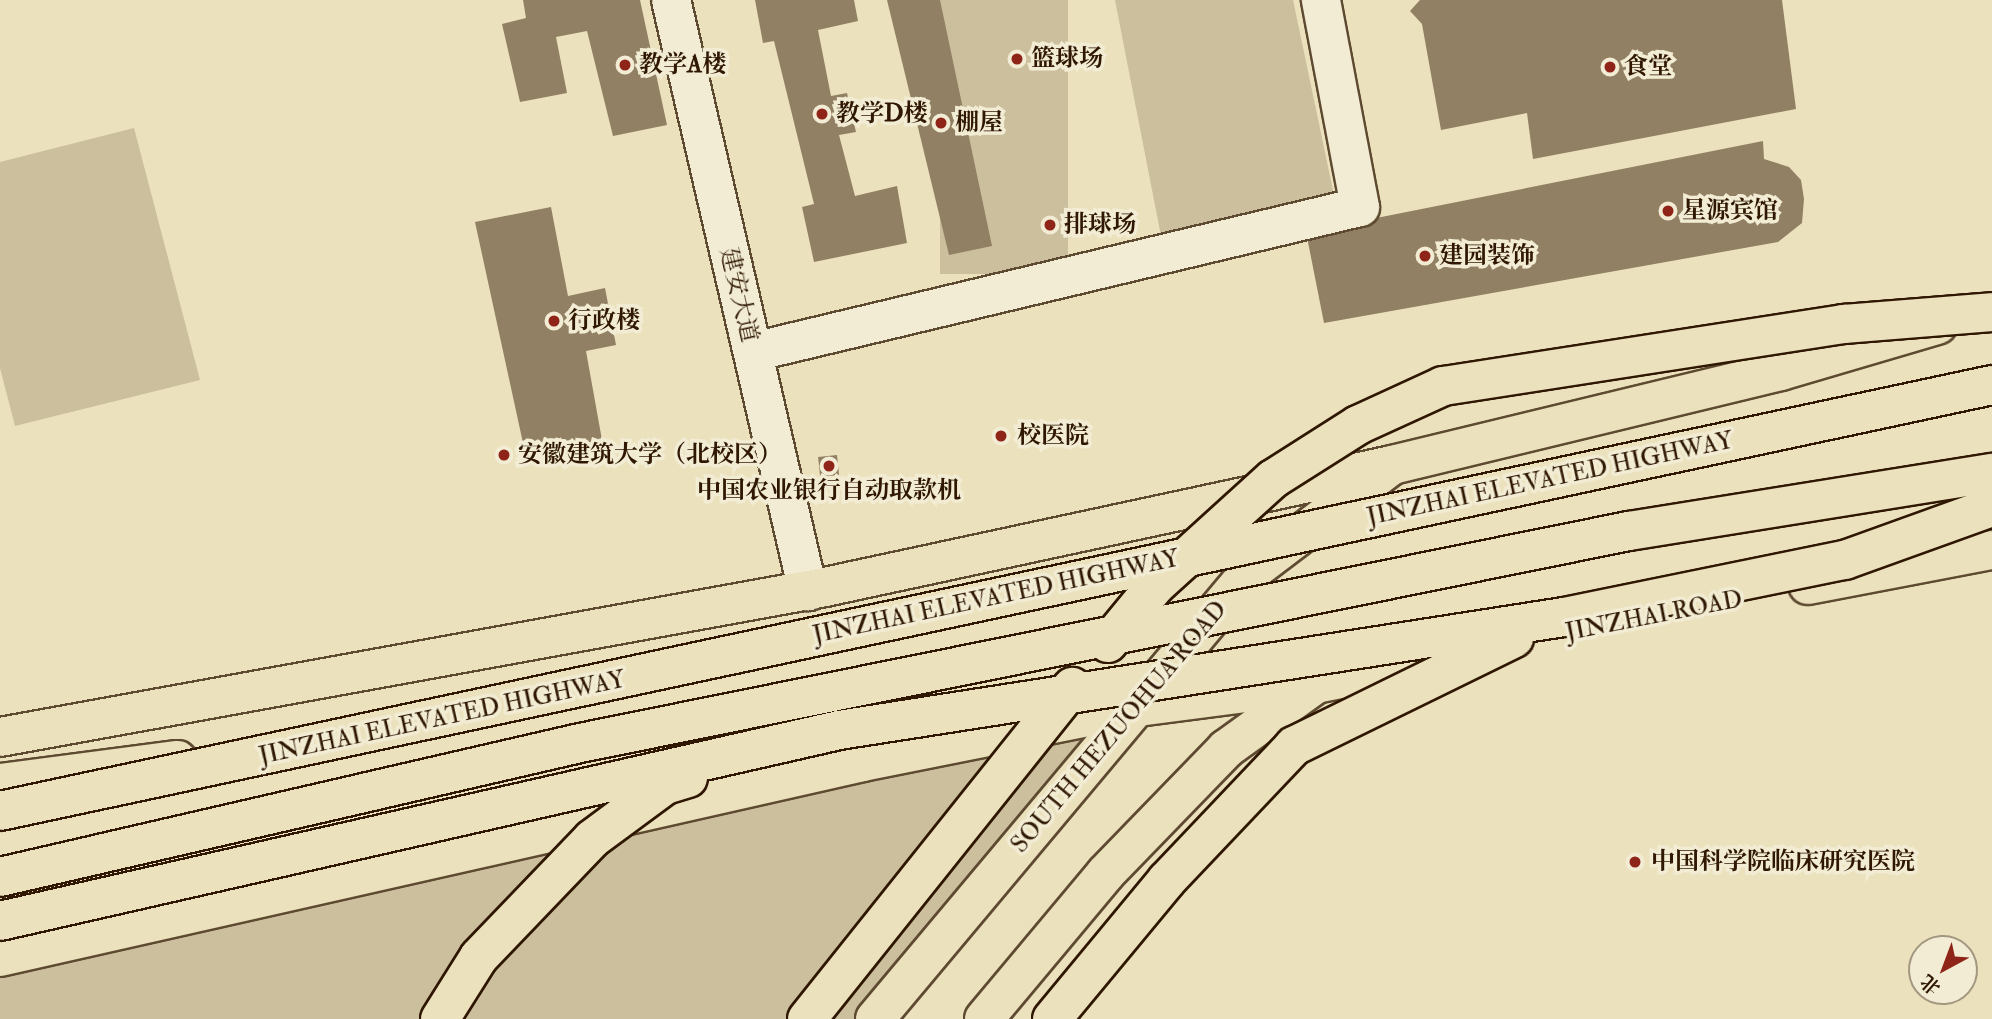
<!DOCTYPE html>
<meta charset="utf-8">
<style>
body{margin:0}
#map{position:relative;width:1992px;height:1019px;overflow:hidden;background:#ebe1bd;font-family:"IM FELL Double Pica","Noto Serif SC",serif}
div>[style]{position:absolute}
.green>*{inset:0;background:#cbbf9d;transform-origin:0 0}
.building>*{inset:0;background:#918063;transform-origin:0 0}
.roads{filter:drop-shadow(2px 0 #5e4a31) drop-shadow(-2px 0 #5e4a31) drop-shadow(0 2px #5e4a31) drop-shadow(0 -2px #5e4a31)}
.minor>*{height:38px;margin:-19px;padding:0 19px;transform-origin:19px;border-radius:19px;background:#f2ecd4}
.major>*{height:38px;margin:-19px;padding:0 19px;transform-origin:19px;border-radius:19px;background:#ebe1bd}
.highway>*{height:38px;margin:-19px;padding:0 19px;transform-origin:19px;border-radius:19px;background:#ebe1bd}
.bridges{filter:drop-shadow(2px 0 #2f1702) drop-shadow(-2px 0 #2f1702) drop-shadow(0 2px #2f1702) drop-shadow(0 -2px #2f1702)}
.highway-bridge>*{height:38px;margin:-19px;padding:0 19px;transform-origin:19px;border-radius:19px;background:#ebe1bd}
.dots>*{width:19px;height:19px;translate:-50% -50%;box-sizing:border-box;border:4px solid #f2ecd4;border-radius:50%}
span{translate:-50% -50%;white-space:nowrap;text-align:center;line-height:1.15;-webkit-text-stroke:7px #f2ecd4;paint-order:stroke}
.poi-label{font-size:24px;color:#2f1702;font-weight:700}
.left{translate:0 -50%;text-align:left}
.street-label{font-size:24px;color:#2f1702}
.north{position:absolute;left:1908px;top:935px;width:70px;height:70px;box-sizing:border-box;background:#f2ecd4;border:2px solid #a49780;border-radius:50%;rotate:221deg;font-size:19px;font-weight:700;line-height:28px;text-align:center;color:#2f1702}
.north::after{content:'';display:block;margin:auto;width:24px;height:32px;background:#8f2418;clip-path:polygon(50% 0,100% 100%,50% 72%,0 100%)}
</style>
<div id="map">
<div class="green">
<div style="left:940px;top:0;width:128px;height:274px"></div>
<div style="clip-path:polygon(1115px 0,1293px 0,1335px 200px,1161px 236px)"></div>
<div style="clip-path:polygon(134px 128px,200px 380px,15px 426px,0 368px,0 162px)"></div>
<div style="clip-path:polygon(1138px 707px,875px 1019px,0 1019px,0 957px)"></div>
</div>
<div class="building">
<div style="clip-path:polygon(523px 0,640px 0,667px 125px,613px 136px,587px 31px,556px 37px,567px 93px,520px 102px,502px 24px,526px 18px)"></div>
<div style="clip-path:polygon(755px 0,854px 0,858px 21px,818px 30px,831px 96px,847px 93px,856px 132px,839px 135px,855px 196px,897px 186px,907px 243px,814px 262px,802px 207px,814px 204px,774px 41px,763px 43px)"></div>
<div style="clip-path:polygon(887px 0,940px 0,992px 246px,949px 255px)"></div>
<div style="clip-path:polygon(1420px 0,1782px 0,1796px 109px,1533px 159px,1527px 113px,1441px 130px,1422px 24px,1410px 11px)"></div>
<div style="clip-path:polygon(1763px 141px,1764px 159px,1789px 167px,1801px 180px,1804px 199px,1802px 223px,1778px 242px,1324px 323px,1306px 232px)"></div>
<div style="clip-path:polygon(551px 207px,568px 296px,605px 288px,616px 345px,586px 351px,602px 440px,526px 457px,475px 222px)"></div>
<div style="left:837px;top:455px;width:20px;height:19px;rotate:84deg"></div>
</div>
<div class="roads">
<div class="minor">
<div style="left:671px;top:0;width:607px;rotate:76.95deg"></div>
<div style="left:753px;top:352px;width:624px;rotate:-13.44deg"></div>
<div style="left:1360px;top:207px;width:211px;rotate:-100.7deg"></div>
</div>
<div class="major">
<div style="left:1808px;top:585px;width:187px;rotate:-10.8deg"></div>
<div style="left:875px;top:1019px;width:578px;rotate:-50.05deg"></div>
<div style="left:1246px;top:576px;width:183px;rotate:-37.2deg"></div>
<div style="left:1392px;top:465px;width:400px;rotate:-13.6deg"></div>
<div style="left:1781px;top:371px;width:163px;rotate:-16.4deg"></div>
<div style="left:984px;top:1019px;width:190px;rotate:-50.1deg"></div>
<div style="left:1106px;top:873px;width:173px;rotate:-45.9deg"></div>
<div style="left:1226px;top:749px;width:111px;rotate:-35.8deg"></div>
<div style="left:1316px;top:684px;width:158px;rotate:-11.3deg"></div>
</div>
<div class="highway">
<div style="left:0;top:737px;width:839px;rotate:-10.3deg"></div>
<div style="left:825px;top:587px;width:580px;rotate:-12.14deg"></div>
<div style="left:0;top:783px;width:179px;rotate:-7.4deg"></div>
<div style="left:0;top:957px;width:885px;rotate:-12.73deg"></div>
<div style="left:863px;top:762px;width:280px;rotate:-11.3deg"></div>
<div style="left:1138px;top:707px;width:179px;rotate:-7.4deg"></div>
</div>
</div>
<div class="bridges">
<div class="highway-bridge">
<div style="left:1108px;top:643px;width:74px;rotate:-50.5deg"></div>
<div style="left:1155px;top:586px;width:159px;rotate:-42.2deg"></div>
<div style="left:1273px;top:479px;width:101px;rotate:-32.4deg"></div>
<div style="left:1358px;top:425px;width:94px;rotate:-24.6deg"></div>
<div style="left:1443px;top:386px;width:406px;rotate:-8.8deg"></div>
<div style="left:1844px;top:324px;width:148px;rotate:-4.6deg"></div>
<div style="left:0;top:811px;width:2037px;rotate:-12.07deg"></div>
<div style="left:0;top:877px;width:595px;rotate:-13.01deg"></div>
<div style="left:580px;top:743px;width:1070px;rotate:-11.43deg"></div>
<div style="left:1629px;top:531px;width:368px;rotate:-9.1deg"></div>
<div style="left:0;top:921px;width:860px;rotate:-12.82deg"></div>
<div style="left:839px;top:730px;width:734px;rotate:-8.86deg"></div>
<div style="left:1564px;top:617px;width:287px;rotate:-11.5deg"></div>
<div style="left:1845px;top:560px;width:156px;rotate:-19.8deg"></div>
<div style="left:440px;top:1019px;width:73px;rotate:-57.8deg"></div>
<div style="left:479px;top:957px;width:163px;rotate:-46.2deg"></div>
<div style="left:592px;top:839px;width:91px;rotate:-36.5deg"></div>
<div style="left:665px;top:785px;width:24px;rotate:-17deg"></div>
<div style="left:807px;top:1019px;width:425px;rotate:-51.4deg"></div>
<div style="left:1052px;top:1019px;width:180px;rotate:-50.4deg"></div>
<div style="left:1167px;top:880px;width:185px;rotate:-46.5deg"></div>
<div style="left:1294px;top:746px;width:245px;rotate:-26.1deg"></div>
</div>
</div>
<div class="dots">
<div style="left:1017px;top:59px;background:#8f2418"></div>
<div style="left:625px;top:65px;background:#8f2418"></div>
<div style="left:1610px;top:67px;background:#8f2418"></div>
<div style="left:822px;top:114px;background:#8f2418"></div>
<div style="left:941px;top:123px;background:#8f2418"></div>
<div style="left:1668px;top:211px;background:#8f2418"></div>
<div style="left:1050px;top:225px;background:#8f2418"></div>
<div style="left:1425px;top:256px;background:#8f2418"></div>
<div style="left:554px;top:321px;background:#8f2418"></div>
<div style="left:1001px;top:436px;background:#8f2418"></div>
<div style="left:504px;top:455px;background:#8f2418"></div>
<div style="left:829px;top:466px;background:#8f2418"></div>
<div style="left:1635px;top:862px;background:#8f2418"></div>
</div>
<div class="poi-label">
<span class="left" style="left:1031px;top:59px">篮球场</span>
<span class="left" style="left:639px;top:65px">教学A楼</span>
<span class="left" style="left:1624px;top:67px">食堂</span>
<span class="left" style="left:836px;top:114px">教学D楼</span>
<span class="left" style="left:955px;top:123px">棚屋</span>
<span class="left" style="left:1682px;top:211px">星源宾馆</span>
<span class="left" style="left:1064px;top:225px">排球场</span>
<span class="left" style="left:1439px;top:256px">建园装饰</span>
<span class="left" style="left:568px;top:321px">行政楼</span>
<span class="left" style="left:1017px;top:436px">校医院</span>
<span class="left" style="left:518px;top:455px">安徽建筑大学（北校区）</span>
<span style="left:829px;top:491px">中国农业银行自动取款机</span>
<span class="left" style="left:1651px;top:862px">中国科学院临床研究医院</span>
</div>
<div class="street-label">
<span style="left:739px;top:295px;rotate:77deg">建安大道</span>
<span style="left:1550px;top:479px;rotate:-12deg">JINZHAI ELEVATED HIGHWAY</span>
<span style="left:996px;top:597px;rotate:-12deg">JINZHAI ELEVATED HIGHWAY</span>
<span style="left:1654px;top:616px;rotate:-11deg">JINZHAI ROAD</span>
<span style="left:442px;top:718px;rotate:-12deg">JINZHAI ELEVATED HIGHWAY</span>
<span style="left:1119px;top:727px;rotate:-50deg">SOUTH HEZUOHUA ROAD</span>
</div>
<div class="north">北</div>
</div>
